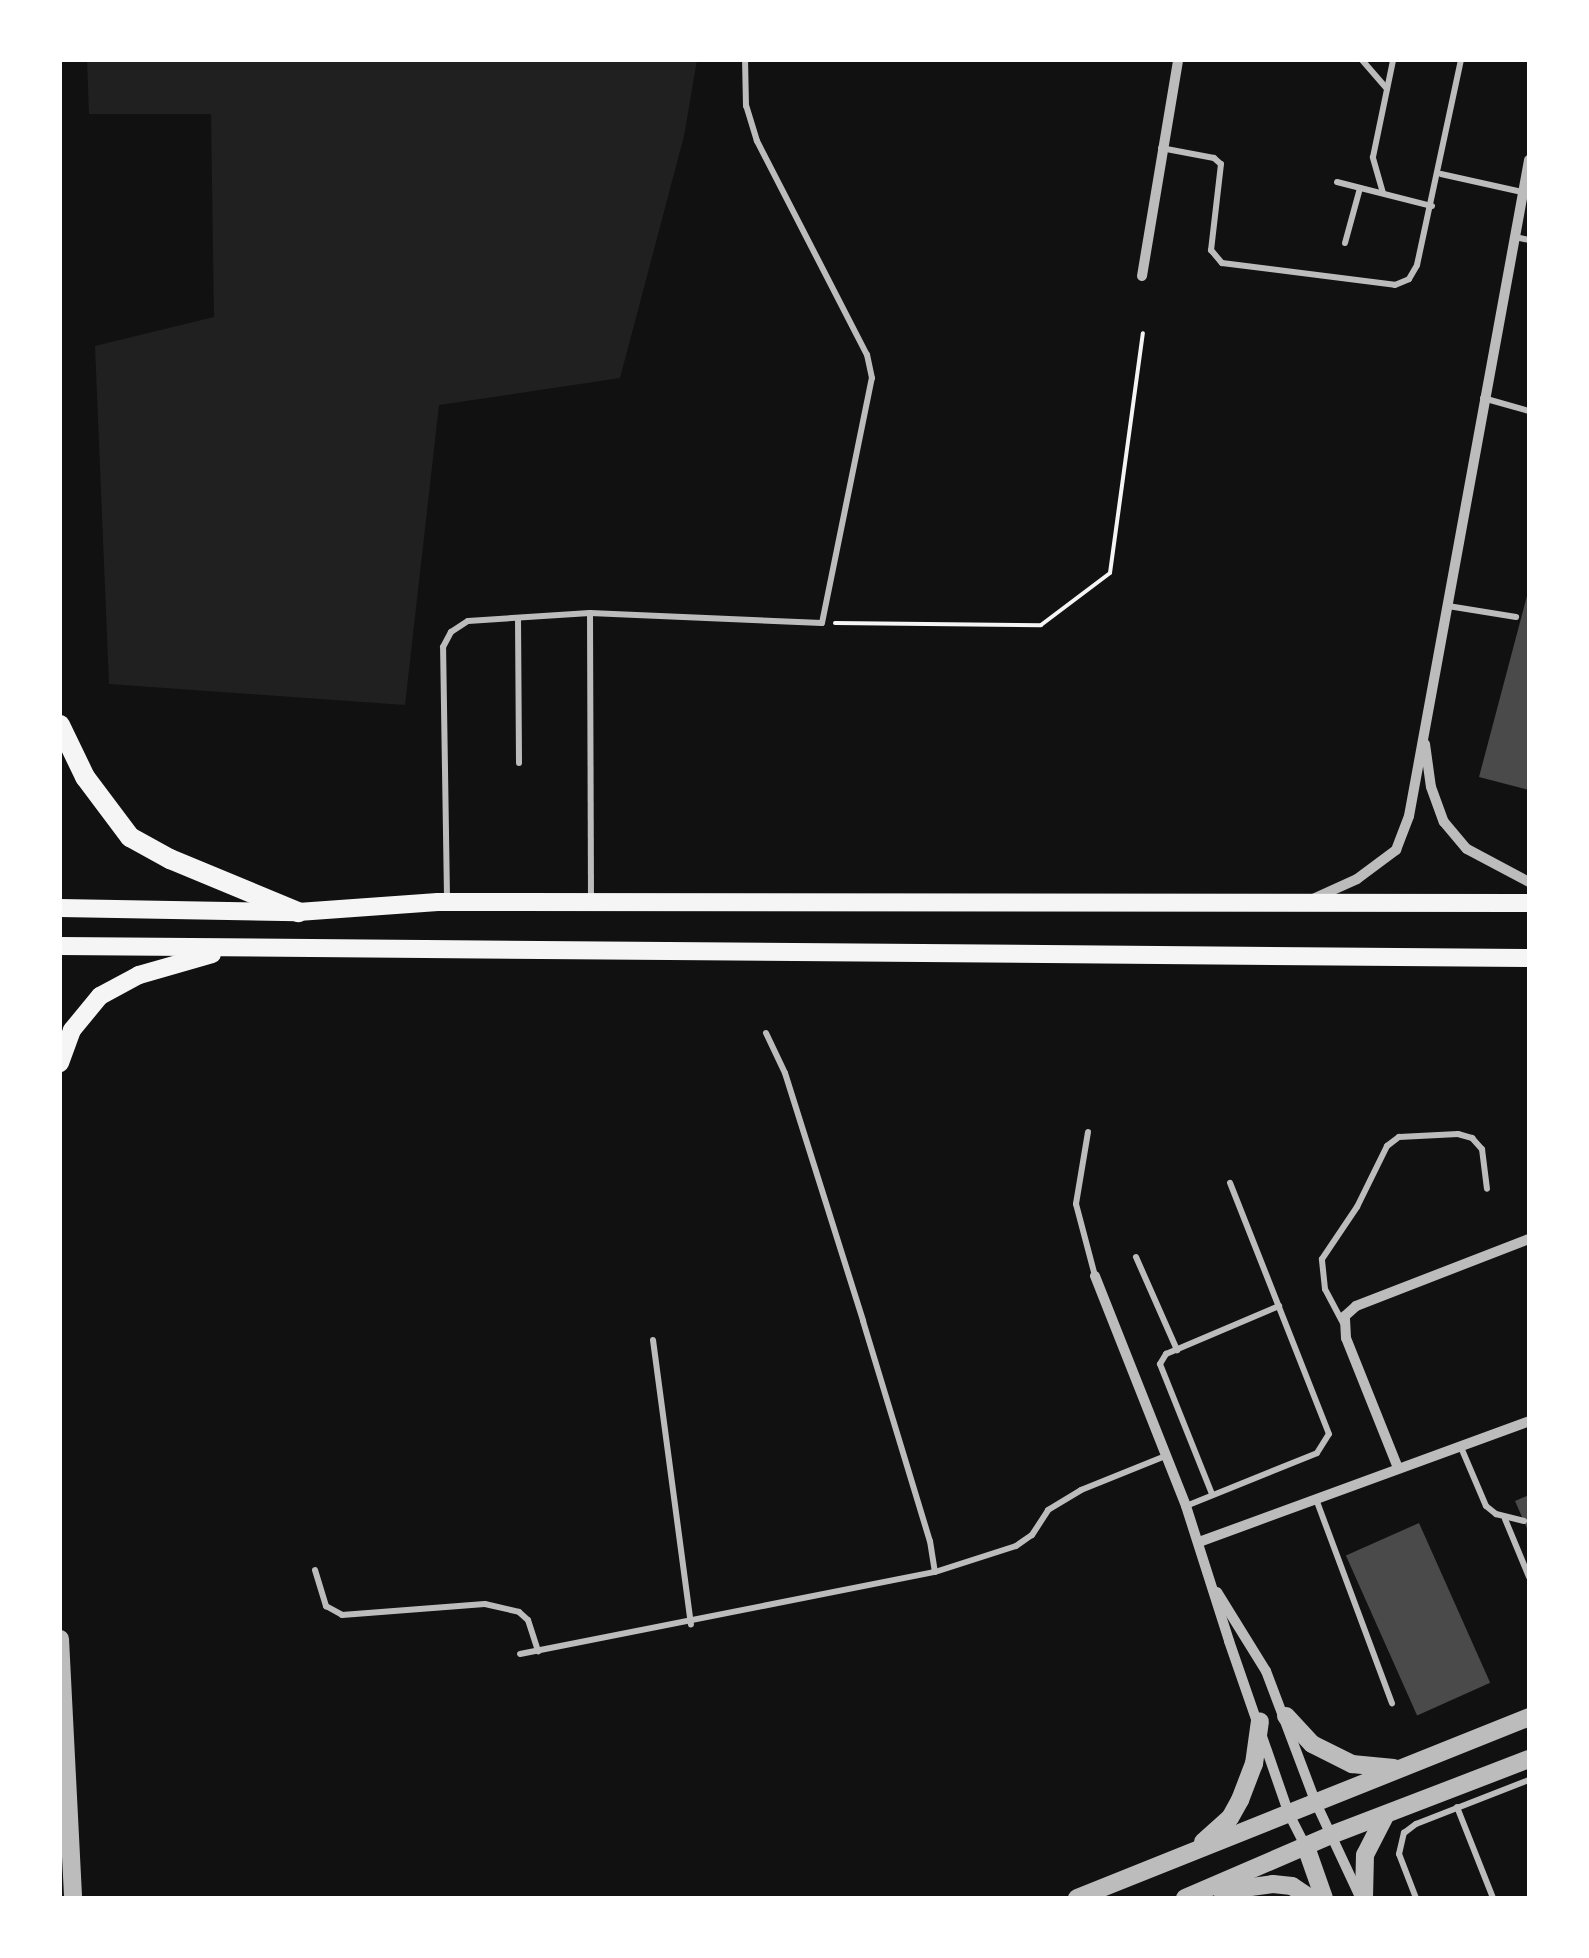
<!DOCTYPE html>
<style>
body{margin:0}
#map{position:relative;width:1589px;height:1958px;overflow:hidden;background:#111;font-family:Lato,sans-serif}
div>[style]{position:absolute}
.green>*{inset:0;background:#202020}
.building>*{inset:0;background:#4a4a4a;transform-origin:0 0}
.path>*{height:4px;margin:-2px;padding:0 2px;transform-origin:2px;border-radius:2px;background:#f5f5f5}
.service>*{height:6px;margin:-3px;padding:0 3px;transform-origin:3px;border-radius:3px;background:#bcbcbc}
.minor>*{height:10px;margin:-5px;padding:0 5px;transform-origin:5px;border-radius:5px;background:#bcbcbc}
.tertiary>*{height:18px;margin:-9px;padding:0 9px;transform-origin:9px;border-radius:9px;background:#bcbcbc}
.secondary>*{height:18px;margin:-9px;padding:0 9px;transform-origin:9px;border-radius:9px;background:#f5f5f5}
.primary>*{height:20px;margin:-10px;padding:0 10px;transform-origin:10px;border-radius:10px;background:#f5f5f5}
span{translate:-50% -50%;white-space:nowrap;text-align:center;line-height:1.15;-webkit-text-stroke:9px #fff;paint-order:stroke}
.frame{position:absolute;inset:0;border:62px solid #fff;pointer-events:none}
</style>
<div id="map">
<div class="green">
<div style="clip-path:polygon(87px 60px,697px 60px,684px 136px,620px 378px,439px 405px,405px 705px,109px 684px,95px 346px,214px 317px,211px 114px,89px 114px)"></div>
</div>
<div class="building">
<div style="clip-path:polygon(1528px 592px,1529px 592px,1529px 790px,1479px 777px)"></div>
<div style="clip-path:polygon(1529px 1495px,1529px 1533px,1515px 1501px)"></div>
<div style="left:1419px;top:1523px;width:175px;height:80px;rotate:66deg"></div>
</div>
<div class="path">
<div style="left:835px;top:623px;width:206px;rotate:0.6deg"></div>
<div style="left:1041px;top:625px;width:86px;rotate:-37deg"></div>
<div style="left:1110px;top:573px;width:242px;rotate:-82.2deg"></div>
</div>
<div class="service">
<div style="left:1362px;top:60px;width:38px;rotate:49deg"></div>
<div style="left:1161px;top:148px;width:54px;rotate:10.7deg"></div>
<div style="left:1214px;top:158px;width:9px;rotate:41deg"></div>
<div style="left:1221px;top:164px;width:87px;rotate:96.6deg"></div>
<div style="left:1211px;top:250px;width:17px;rotate:50deg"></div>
<div style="left:1222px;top:263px;width:174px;rotate:7.2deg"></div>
<div style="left:1395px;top:285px;width:15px;rotate:-23deg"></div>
<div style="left:1409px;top:279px;width:16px;rotate:-60deg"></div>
<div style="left:1417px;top:265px;width:210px;rotate:-77.9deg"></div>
<div style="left:1441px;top:174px;width:83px;rotate:12.5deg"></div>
<div style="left:1337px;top:182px;width:98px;rotate:14.2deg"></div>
<div style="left:1383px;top:193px;width:37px;rotate:-106deg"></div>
<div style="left:1373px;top:157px;width:99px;rotate:-78.3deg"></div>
<div style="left:1515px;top:237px;width:14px;rotate:12deg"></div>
<div style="left:1345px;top:243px;width:57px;rotate:-74.7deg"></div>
<div style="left:1483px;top:398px;width:48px;rotate:15.8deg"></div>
<div style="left:1448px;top:606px;width:69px;rotate:9.2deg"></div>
<div style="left:590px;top:613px;width:289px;rotate:89.8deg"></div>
<div style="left:518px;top:618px;width:145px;rotate:89.6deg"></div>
<div style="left:447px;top:897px;width:250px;rotate:-90.9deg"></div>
<div style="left:443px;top:647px;width:17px;rotate:-62deg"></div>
<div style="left:451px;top:632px;width:20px;rotate:-33deg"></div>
<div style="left:468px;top:621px;width:122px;rotate:-3.8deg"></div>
<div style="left:590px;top:613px;width:232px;rotate:2.5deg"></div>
<div style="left:822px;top:623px;width:250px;rotate:-78.5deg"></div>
<div style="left:872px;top:378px;width:24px;rotate:-102deg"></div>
<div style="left:867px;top:355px;width:241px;rotate:-117.2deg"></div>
<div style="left:757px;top:141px;width:37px;rotate:-107deg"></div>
<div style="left:746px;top:106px;width:46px;rotate:-91.2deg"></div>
<div style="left:766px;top:1033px;width:44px;rotate:64.6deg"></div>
<div style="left:785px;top:1073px;width:260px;rotate:72.5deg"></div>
<div style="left:863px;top:1321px;width:230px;rotate:73.1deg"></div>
<div style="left:930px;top:1541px;width:31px;rotate:81deg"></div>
<div style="left:935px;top:1572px;width:85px;rotate:-17.8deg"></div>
<div style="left:1016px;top:1546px;width:19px;rotate:-35deg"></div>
<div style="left:1032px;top:1535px;width:30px;rotate:-57deg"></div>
<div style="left:1048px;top:1510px;width:39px;rotate:-31deg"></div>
<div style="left:1081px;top:1490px;width:91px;rotate:-22deg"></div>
<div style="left:1088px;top:1132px;width:73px;rotate:99.5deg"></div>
<div style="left:1076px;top:1204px;width:74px;rotate:75.2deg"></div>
<div style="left:1136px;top:1257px;width:102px;rotate:66.2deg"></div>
<div style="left:1343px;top:1323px;width:38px;rotate:-118deg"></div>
<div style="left:1325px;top:1289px;width:30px;rotate:-96deg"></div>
<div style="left:1322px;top:1259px;width:63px;rotate:-56.1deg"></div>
<div style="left:1357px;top:1207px;width:68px;rotate:-63.8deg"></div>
<div style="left:1387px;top:1146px;width:15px;rotate:-37deg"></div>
<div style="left:1399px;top:1137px;width:59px;rotate:-2.9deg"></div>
<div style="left:1458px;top:1134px;width:15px;rotate:16deg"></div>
<div style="left:1472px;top:1138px;width:15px;rotate:48deg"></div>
<div style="left:1482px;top:1149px;width:40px;rotate:82.9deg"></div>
<div style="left:653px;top:1340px;width:287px;rotate:82.4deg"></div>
<div style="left:1460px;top:1445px;width:66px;rotate:66.9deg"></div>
<div style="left:1486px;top:1506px;width:13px;rotate:39deg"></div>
<div style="left:1496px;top:1514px;width:29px;rotate:14deg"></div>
<div style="left:1212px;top:1494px;width:140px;rotate:-111.8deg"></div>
<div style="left:1160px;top:1364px;width:12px;rotate:-59deg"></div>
<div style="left:1166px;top:1354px;width:123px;rotate:-23deg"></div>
<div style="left:1316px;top:1499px;width:218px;rotate:69.6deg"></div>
<div style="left:1186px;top:1506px;width:141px;rotate:-22deg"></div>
<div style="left:1317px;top:1453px;width:22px;rotate:-58deg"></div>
<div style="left:1329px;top:1434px;width:270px;rotate:-111.5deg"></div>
<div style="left:1505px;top:1519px;width:63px;rotate:67.5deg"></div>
<div style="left:315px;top:1570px;width:38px;rotate:73deg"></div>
<div style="left:326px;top:1606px;width:18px;rotate:29deg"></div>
<div style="left:342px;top:1615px;width:143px;rotate:-4.4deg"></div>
<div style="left:485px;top:1604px;width:35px;rotate:13deg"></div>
<div style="left:519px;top:1612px;width:12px;rotate:42deg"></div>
<div style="left:528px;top:1620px;width:33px;rotate:72deg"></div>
<div style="left:520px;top:1654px;width:423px;rotate:-11.2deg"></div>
<div style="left:1457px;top:1807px;width:98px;rotate:68.4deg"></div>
<div style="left:1416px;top:1898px;width:47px;rotate:-111.1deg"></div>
<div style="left:1399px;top:1854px;width:22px;rotate:-77deg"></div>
<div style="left:1404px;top:1833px;width:15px;rotate:-37deg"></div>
<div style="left:1416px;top:1824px;width:121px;rotate:-21.3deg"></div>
</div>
<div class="minor">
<div style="left:1142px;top:276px;width:219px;rotate:-80.5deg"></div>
<div style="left:1425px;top:744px;width:43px;rotate:82.1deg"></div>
<div style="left:1431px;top:787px;width:37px;rotate:70deg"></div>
<div style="left:1444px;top:822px;width:35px;rotate:50deg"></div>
<div style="left:1467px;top:849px;width:70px;rotate:28deg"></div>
<div style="left:1315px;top:898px;width:46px;rotate:-24.3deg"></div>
<div style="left:1357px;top:879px;width:49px;rotate:-36.6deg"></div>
<div style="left:1396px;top:850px;width:36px;rotate:-69deg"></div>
<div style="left:1409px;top:816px;width:667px;rotate:-79.63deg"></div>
<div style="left:1095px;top:1276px;width:247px;rotate:68.4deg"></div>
<div style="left:1186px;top:1506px;width:142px;rotate:72.3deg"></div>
<div style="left:1229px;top:1641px;width:183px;rotate:70.9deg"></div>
<div style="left:1289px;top:1814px;width:37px;rotate:63deg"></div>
<div style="left:1398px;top:1468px;width:140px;rotate:-111.8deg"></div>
<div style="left:1346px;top:1338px;width:22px;rotate:-93deg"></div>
<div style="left:1345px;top:1316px;width:15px;rotate:-42deg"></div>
<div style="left:1356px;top:1306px;width:186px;rotate:-21.2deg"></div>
<div style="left:1199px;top:1542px;width:351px;rotate:-20.1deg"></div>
<div style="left:1217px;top:1592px;width:93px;rotate:58.2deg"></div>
<div style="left:1266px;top:1671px;width:141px;rotate:69.3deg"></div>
<div style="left:1316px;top:1803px;width:104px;rotate:64.9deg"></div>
</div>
<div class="tertiary">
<div style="left:60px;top:1639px;width:259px;rotate:87.1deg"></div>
<div style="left:1286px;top:1716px;width:38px;rotate:47deg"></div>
<div style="left:1312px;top:1744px;width:45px;rotate:26.6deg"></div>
<div style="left:1352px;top:1764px;width:42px;rotate:5.4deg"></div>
<div style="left:1203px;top:1842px;width:36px;rotate:-42deg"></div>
<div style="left:1230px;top:1818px;width:21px;rotate:-61deg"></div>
<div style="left:1240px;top:1800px;width:39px;rotate:-69deg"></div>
<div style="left:1254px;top:1764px;width:43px;rotate:-82.1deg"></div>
<div style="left:1306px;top:1847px;width:54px;rotate:70.6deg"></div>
<div style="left:1222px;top:1891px;width:51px;rotate:-7.8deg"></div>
<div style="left:1273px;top:1884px;width:19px;rotate:6deg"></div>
<div style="left:1292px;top:1886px;width:22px;rotate:34deg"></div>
<div style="left:1077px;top:1898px;width:487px;rotate:-21.8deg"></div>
<div style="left:1185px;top:1898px;width:159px;rotate:-23.3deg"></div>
<div style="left:1331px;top:1835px;width:212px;rotate:-21deg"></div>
<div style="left:1364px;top:1898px;width:43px;rotate:-88.7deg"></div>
<div style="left:1365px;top:1855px;width:44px;rotate:-62.9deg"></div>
</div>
<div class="secondary">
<div style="left:60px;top:908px;width:238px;rotate:1deg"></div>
<div style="left:298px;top:912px;width:140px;rotate:-4.1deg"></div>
<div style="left:438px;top:902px;width:1091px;rotate:0.05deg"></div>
<div style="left:60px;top:946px;width:1469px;rotate:0.47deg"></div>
<div style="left:60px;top:1063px;width:35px;rotate:-70deg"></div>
<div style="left:72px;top:1030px;width:44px;rotate:-50.5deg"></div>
<div style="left:100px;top:996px;width:44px;rotate:-28.3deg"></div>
<div style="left:139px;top:975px;width:76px;rotate:-16deg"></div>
</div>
<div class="primary">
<div style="left:60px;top:725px;width:58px;rotate:64.3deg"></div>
<div style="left:85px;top:777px;width:75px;rotate:53.1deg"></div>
<div style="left:130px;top:837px;width:46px;rotate:28.8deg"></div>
<div style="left:170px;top:859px;width:139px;rotate:22.5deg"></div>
</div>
<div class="frame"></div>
</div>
